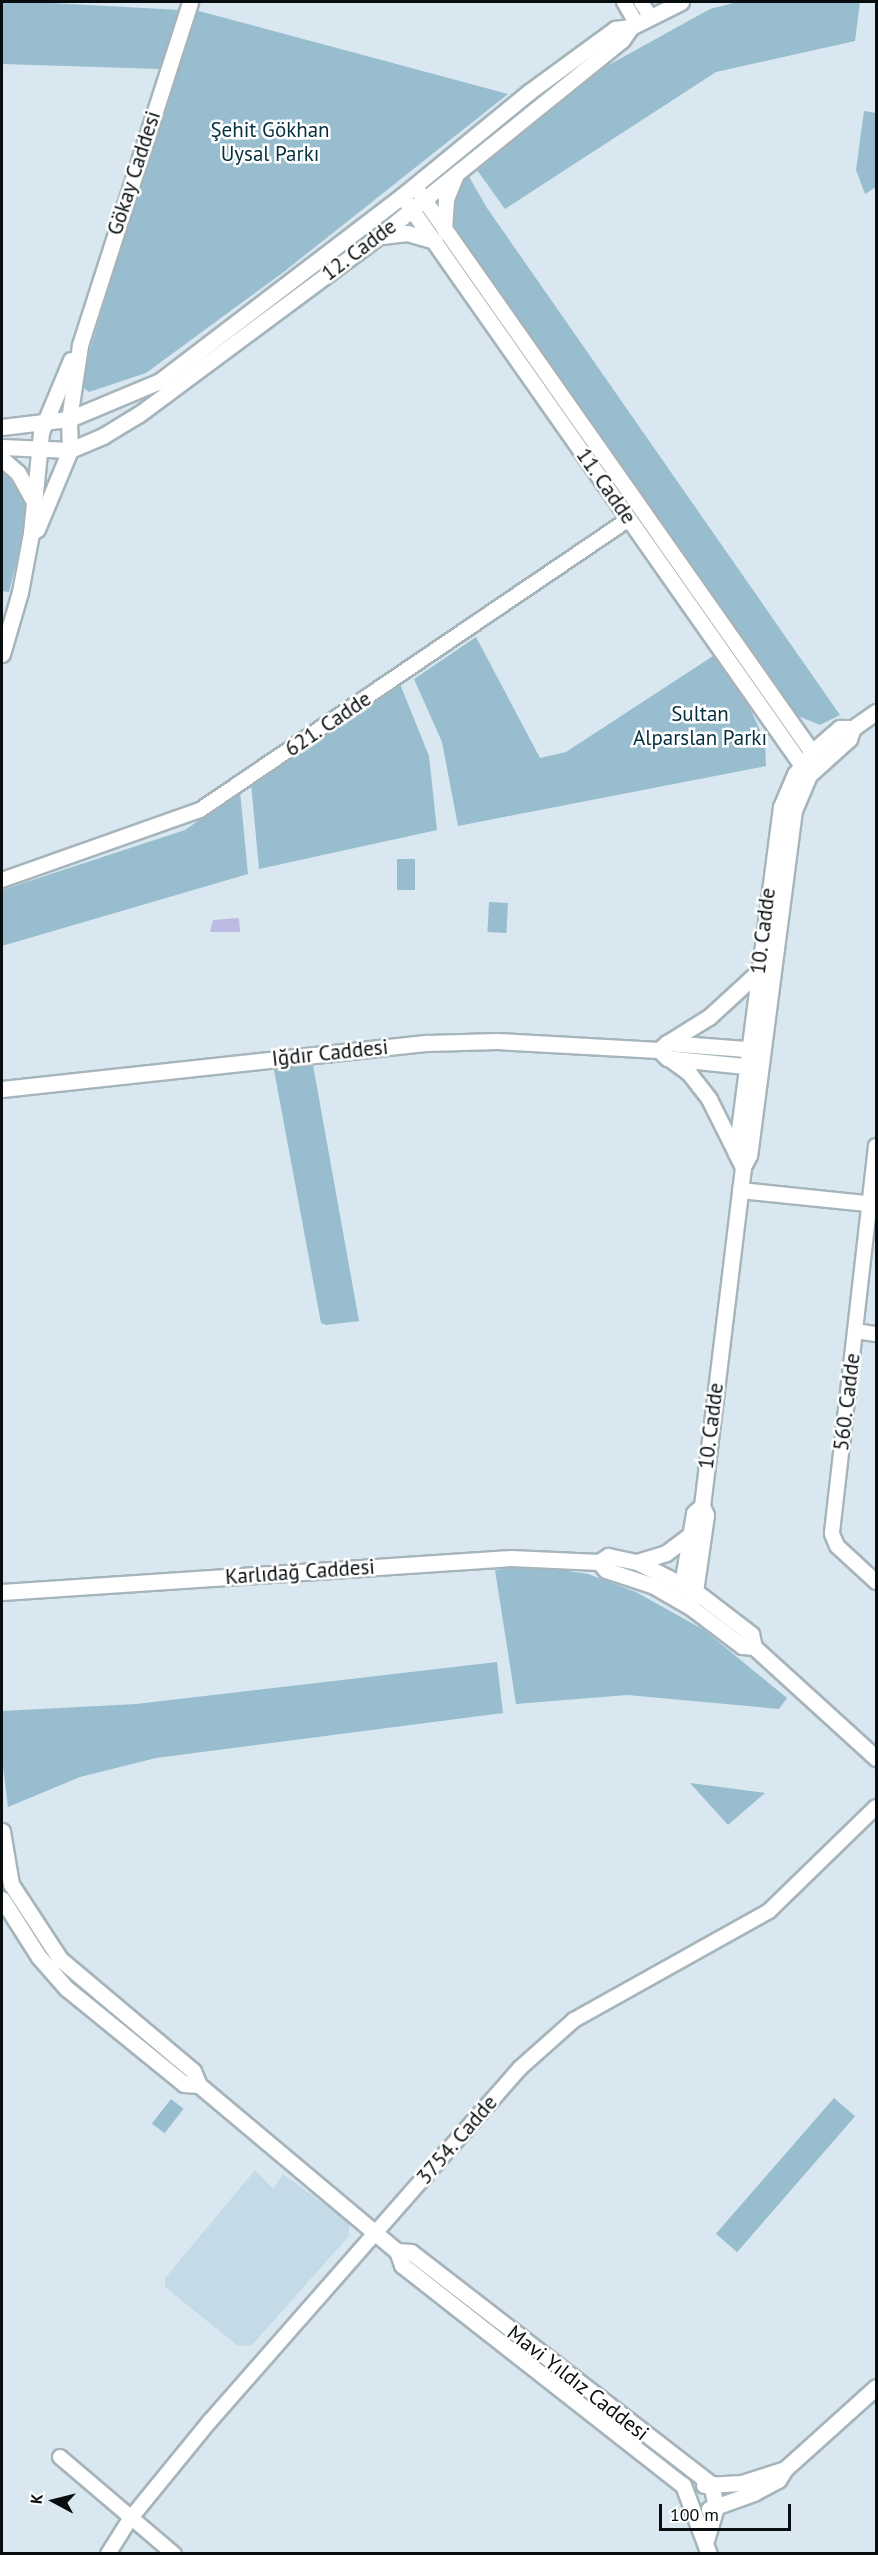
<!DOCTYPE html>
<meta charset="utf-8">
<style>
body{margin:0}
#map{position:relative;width:878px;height:2555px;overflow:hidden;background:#d9e8f0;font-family:"PT Sans",sans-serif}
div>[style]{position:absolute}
.built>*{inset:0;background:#c4dbe7}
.green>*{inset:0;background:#98bdcf;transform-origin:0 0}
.water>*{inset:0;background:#bdbae3}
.roads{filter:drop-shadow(2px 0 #a6b4bc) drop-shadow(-2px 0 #a6b4bc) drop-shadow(0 2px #a6b4bc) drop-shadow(0 -2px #a6b4bc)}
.tertiary>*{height:14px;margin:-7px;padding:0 7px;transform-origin:7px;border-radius:7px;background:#fff}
.secondary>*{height:15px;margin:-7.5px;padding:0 7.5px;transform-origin:7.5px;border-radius:7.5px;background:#fff}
span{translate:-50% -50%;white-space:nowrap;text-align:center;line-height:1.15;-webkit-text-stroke:5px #fff;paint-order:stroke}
.park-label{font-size:21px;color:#042f3f}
.street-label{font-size:21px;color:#080d0f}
.frame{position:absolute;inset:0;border:3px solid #080d0f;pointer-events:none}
.north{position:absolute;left:24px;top:2471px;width:60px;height:60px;-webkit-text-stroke:4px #fff;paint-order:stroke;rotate:277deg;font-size:16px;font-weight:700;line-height:24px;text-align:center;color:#080d0f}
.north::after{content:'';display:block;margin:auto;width:21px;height:27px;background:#080d0f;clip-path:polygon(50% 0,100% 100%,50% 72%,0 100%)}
.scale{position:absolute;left:659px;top:2504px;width:132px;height:27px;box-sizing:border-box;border:3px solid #080d0f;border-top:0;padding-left:8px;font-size:18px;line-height:21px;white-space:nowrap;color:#080d0f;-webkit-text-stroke:4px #fff;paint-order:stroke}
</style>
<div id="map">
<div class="built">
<div style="clip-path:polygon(255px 2170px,273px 2189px,283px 2174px,349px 2222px,349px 2236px,252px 2345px,238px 2346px,165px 2287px,165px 2278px)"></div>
</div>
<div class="green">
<div style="clip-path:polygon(2px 2px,33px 2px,181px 10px,161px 69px,2px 64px)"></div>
<div style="clip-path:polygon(737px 2px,860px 2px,855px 41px,716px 72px,505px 209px,477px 170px,596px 72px,710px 9px)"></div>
<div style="clip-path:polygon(195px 10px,508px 94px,285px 271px,146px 373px,89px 392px,81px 386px,89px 353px)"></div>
<div style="clip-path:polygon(864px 111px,876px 113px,876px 187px,865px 194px,856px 170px)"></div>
<div style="clip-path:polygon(468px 175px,487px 208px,840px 715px,820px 725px,798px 716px,453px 227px,451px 205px,457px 185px)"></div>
<div style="clip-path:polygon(2px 466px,11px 471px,26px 496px,28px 514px,9px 592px,2px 591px)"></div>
<div style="clip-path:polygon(476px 637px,540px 758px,566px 752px,713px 656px,749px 706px,765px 741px,766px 766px,458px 826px,442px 742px,414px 679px)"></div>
<div style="clip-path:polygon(400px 684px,429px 756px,437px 830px,259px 869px,251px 783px)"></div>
<div style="clip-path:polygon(240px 791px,248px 874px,2px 946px,2px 890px,185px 830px)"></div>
<div style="left:397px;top:859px;width:18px;height:31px"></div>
<div style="left:489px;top:902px;width:19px;height:30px;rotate:3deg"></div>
<div style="clip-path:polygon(313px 1065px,359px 1321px,326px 1325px,321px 1323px,274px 1070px)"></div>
<div style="clip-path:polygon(532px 1565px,588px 1574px,636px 1592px,704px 1630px,787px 1698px,779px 1709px,627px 1695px,516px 1704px,495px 1570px)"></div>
<div style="clip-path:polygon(497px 1662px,503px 1713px,156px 1758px,80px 1777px,8px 1807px,2px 1758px,2px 1711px,136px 1704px)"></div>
<div style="clip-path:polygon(690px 1783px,765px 1793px,728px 1825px)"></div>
<div style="left:834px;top:2098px;width:28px;height:180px;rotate:41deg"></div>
<div style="left:171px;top:2099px;width:16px;height:31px;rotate:38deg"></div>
</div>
<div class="water">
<div style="clip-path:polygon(239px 918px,240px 932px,210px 932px,213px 920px)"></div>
</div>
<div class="roads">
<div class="tertiary">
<div style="left:624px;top:2px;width:24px;rotate:60deg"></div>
<div style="left:641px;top:2px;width:17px;rotate:57deg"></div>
<div style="left:2px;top:880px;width:210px;rotate:-19.5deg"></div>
<div style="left:200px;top:810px;width:518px;rotate:-34.15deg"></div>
<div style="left:876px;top:1146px;width:390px;rotate:96.5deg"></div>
<div style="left:832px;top:1534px;width:13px;rotate:67deg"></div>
<div style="left:837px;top:1546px;width:53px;rotate:42.7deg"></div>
<div style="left:856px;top:1331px;width:20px;rotate:9deg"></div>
<div style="left:60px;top:2457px;width:150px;rotate:40.4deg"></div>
<div style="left:108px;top:2554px;width:41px;rotate:-57.8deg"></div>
<div style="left:130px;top:2519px;width:127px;rotate:-50.8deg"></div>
<div style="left:210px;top:2421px;width:470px;rotate:-48.7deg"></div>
<div style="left:520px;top:2068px;width:72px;rotate:-41.6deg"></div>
<div style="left:574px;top:2020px;width:223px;rotate:-29.2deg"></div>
<div style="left:769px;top:1911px;width:149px;rotate:-44.2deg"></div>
</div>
<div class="secondary">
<div style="left:631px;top:27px;width:56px;rotate:-26.6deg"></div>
<div style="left:418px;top:191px;width:693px;rotate:54.93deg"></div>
<div style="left:407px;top:203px;width:693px;rotate:54.93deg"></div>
<div style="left:444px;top:229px;width:30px;rotate:-86deg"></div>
<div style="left:446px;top:199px;width:24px;rotate:-68deg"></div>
<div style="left:382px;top:236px;width:25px;rotate:-7deg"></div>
<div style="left:407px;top:233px;width:29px;rotate:16deg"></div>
<div style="left:2px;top:427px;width:67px;rotate:-6.8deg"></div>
<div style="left:69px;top:419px;width:99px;rotate:-22.7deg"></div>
<div style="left:160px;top:381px;width:305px;rotate:-37.4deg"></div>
<div style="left:402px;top:196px;width:164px;rotate:-39.3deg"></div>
<div style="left:529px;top:92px;width:107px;rotate:-36.2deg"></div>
<div style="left:615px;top:29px;width:16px;rotate:-7deg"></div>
<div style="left:631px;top:27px;width:16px;rotate:125deg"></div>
<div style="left:622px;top:40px;width:312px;rotate:141.1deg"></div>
<div style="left:379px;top:236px;width:299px;rotate:143.4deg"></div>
<div style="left:139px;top:414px;width:42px;rotate:148.6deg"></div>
<div style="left:103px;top:436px;width:36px;rotate:157deg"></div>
<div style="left:70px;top:450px;width:68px;rotate:-177.5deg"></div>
<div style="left:2px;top:459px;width:21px;rotate:41deg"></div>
<div style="left:18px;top:473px;width:29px;rotate:61deg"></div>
<div style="left:31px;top:533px;width:7px;rotate:-34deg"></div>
<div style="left:37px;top:529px;width:86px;rotate:-67.3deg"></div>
<div style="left:70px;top:450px;width:31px;rotate:-92deg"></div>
<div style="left:69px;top:419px;width:75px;rotate:-81.5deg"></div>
<div style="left:80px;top:345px;width:360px;rotate:-72.2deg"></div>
<div style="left:2px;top:654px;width:65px;rotate:-73.8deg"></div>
<div style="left:20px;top:592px;width:60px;rotate:-79.4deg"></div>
<div style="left:31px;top:533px;width:101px;rotate:-84.3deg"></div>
<div style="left:41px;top:432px;width:78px;rotate:-67.4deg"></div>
<div style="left:853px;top:728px;width:12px;rotate:110deg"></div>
<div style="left:849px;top:739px;width:54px;rotate:138deg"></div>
<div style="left:809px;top:775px;width:38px;rotate:113deg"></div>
<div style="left:794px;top:810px;width:348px;rotate:97.4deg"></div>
<div style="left:749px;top:1155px;width:13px;rotate:117deg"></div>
<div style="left:743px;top:1167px;width:16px;rotate:-117deg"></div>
<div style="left:736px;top:1153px;width:349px;rotate:-82.6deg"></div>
<div style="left:781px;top:807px;width:36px;rotate:-67deg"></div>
<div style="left:795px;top:774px;width:28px;rotate:-52deg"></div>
<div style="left:812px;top:752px;width:37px;rotate:-41deg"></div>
<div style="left:840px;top:728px;width:13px"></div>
<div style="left:853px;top:728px;width:28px;rotate:-35deg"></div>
<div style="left:667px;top:1043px;width:49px;rotate:-31.8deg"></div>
<div style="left:709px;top:1017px;width:67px;rotate:-42.6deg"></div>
<div style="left:670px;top:1059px;width:24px;rotate:36deg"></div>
<div style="left:689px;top:1073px;width:33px;rotate:52deg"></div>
<div style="left:709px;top:1099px;width:60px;rotate:63.4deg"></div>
<div style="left:755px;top:1067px;width:88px;rotate:-174.2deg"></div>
<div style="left:667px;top:1058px;width:11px;rotate:-135deg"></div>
<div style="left:659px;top:1050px;width:11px;rotate:-41deg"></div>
<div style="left:667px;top:1043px;width:92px;rotate:4.4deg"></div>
<div style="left:2px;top:1089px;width:428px;rotate:-6.2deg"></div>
<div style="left:428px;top:1043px;width:69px;rotate:-1.7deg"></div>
<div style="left:497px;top:1041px;width:162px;rotate:3.2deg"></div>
<div style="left:740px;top:1190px;width:137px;rotate:5.9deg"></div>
<div style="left:702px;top:1506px;width:341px;rotate:-83.1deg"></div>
<div style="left:608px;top:1556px;width:30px;rotate:12deg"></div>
<div style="left:637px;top:1562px;width:65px;rotate:26.6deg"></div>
<div style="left:695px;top:1591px;width:71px;rotate:37.5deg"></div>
<div style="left:751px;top:1634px;width:13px;rotate:77deg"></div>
<div style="left:754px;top:1647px;width:12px;rotate:-175deg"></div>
<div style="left:742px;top:1646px;width:63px;rotate:-142.8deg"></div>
<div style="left:692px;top:1608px;width:44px;rotate:-149.9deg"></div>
<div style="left:654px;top:1586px;width:51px;rotate:-161.6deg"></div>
<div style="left:606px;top:1570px;width:11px;rotate:-131deg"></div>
<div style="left:599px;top:1562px;width:11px;rotate:-34deg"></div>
<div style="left:637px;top:1562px;width:30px;rotate:-17deg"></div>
<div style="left:666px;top:1553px;width:30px;rotate:-37deg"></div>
<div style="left:681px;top:1591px;width:79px;rotate:-80.5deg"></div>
<div style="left:694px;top:1513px;width:11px;rotate:-41deg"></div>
<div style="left:702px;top:1506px;width:10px;rotate:66deg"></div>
<div style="left:706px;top:1515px;width:84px;rotate:98.2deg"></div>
<div style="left:2px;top:1592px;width:510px;rotate:-3.82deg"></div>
<div style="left:511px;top:1558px;width:88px;rotate:2.6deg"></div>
<div style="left:754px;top:1647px;width:165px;rotate:42.3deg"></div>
<div style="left:2px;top:1831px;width:54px;rotate:80.4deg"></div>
<div style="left:11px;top:1884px;width:90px;rotate:56.8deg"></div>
<div style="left:60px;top:1959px;width:174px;rotate:40.1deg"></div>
<div style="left:193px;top:2071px;width:15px;rotate:67deg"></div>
<div style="left:199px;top:2085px;width:258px;rotate:40deg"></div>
<div style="left:2px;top:1899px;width:69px;rotate:57.5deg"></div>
<div style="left:39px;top:1957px;width:41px;rotate:48.9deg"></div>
<div style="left:66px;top:1988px;width:152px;rotate:39.1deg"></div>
<div style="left:184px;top:2084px;width:15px;rotate:4deg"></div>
<div style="left:785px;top:2469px;width:122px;rotate:-42deg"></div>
<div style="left:704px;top:2485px;width:38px;rotate:-3deg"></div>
<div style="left:742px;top:2483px;width:45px;rotate:-18deg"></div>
<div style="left:785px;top:2469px;width:13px;rotate:122deg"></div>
<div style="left:778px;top:2480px;width:27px;rotate:152deg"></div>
<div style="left:754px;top:2493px;width:48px;rotate:160.4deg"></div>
<div style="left:706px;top:2540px;width:34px;rotate:-73deg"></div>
<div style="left:716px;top:2507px;width:24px;rotate:-102deg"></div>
<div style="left:711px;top:2484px;width:379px;rotate:-142.3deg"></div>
<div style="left:411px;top:2252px;width:14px;rotate:-176deg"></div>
<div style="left:397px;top:2251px;width:15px;rotate:70deg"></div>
<div style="left:402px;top:2265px;width:357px;rotate:38.1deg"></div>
<div style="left:683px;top:2485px;width:74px;rotate:69.4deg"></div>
</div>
</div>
<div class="park-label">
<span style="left:270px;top:142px">Şehit Gökhan<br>Uysal Parkı</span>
<span style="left:700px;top:726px">Sultan<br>Alparslan Parkı</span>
</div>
<div class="street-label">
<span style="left:134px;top:173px;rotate:-72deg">Gökay Caddesi</span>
<span style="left:359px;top:250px;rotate:-37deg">12. Cadde</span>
<span style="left:606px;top:486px;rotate:55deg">11. Cadde</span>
<span style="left:328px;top:724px;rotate:-34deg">621. Cadde</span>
<span style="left:763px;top:931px;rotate:-83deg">10. Cadde</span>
<span style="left:330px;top:1053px;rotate:-6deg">Iğdır Caddesi</span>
<span style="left:847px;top:1402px;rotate:-83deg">560. Cadde</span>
<span style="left:711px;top:1426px;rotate:-83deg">10. Cadde</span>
<span style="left:300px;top:1572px;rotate:-4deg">Karlıdağ Caddesi</span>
<span style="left:457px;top:2140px;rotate:-49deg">3754. Cadde</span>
<span style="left:578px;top:2383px;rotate:38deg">Mavi Yıldız Caddesi</span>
</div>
<div class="frame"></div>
<div class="north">K</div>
<div class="scale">100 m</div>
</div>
